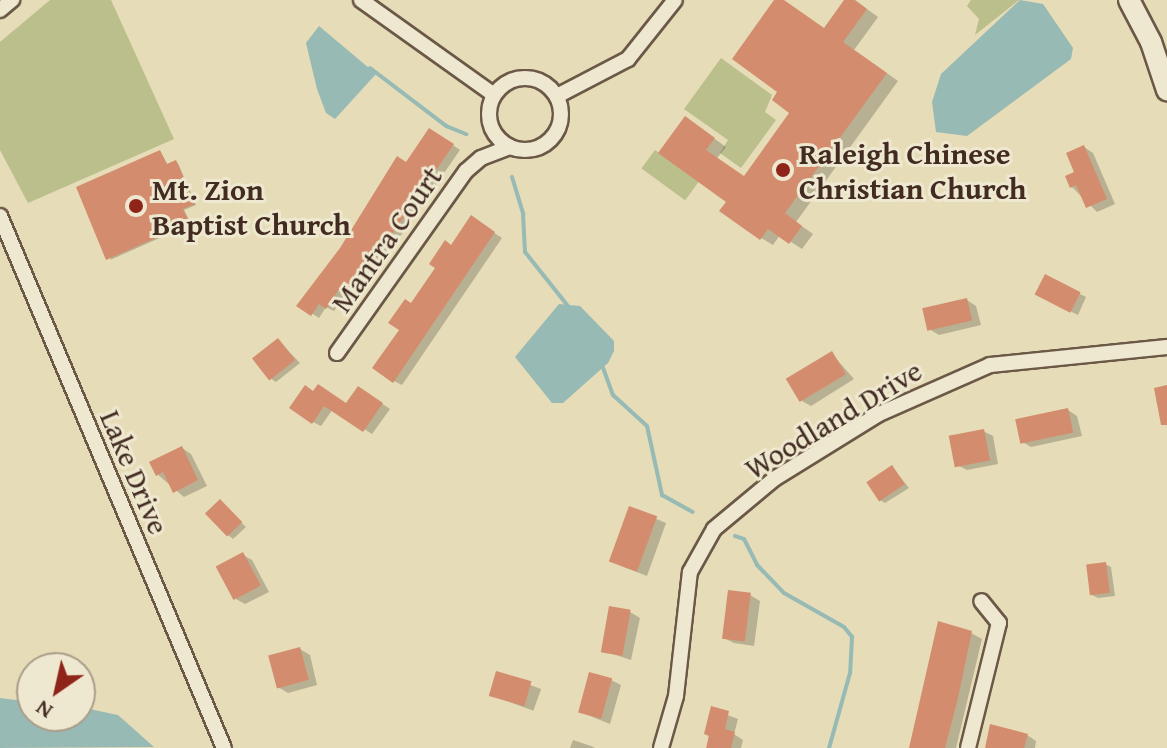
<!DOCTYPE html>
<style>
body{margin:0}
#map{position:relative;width:1167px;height:748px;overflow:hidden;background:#e6dcb7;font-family:"Gentium Book Plus",serif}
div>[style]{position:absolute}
.green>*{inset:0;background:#babf8b;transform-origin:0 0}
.water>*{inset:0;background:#97bab4}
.shadow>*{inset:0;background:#0003;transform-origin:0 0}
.stream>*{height:4px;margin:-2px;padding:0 2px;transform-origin:2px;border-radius:2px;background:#97bab4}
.building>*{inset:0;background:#d38d6e;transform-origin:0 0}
.roads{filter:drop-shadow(2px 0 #6b5847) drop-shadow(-2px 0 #6b5847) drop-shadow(0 2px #6b5847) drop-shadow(0 -2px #6b5847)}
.street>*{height:14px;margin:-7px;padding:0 7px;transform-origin:7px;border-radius:7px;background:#efe8d0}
.street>.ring{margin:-7px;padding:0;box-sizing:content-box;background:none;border:14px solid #efe8d0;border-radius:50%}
.secondary>*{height:20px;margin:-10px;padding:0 10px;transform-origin:10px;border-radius:10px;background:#efe8d0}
.dots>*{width:22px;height:22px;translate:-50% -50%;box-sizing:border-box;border:4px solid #efe8d0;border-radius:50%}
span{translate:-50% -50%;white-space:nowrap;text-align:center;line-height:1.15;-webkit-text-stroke:6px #efe8d0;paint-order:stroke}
.poi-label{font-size:30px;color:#422c22;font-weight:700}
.left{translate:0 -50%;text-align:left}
.street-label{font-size:30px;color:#422c22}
.north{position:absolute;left:16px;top:652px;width:80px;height:80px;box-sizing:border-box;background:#efe8d0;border:2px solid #aa9d8a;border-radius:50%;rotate:214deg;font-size:22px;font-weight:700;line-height:32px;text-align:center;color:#422c22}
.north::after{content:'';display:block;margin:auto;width:28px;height:36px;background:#8f2418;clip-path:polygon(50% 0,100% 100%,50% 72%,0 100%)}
</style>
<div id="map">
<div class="green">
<div style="clip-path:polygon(50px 0,111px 0,174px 139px,28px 203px,0 150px,0 42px)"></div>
<div style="clip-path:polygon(971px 0,1019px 0,975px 35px,979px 19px,967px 6px)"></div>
<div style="clip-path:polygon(721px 58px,772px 95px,765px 112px,776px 120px,741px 168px,720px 153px,728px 140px,684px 109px)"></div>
<div style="left:655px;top:150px;width:54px;height:23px;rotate:36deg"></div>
</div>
<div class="water">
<div style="clip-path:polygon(1020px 0,1043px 4px,1073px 48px,1071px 59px,967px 136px,936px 132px,932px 102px,941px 74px)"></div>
<div style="clip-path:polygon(319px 26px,376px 74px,335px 119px,326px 113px,317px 89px,306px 43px)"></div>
<div style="clip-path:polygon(559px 304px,580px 306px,614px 341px,614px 351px,608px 363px,563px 403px,552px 403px,515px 357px)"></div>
<div style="clip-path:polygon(0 698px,32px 702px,32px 716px,80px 716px,80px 707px,118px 715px,154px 747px,0 748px)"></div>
</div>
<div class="shadow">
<div style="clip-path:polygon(776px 0,825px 29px,846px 0,860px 4px,878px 17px,854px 50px,898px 81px,796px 222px,813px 234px,802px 249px,780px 235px,773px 245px,761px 238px,728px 201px,661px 153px,697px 126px,726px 147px,717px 158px,745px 178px,792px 112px,780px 92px)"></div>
<div style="clip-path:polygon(437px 134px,460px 150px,381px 264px,376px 262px,357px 290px,350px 286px,334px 311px,326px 307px,319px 318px,299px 305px,407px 164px)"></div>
<div style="clip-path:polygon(1084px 147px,1093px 153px,1115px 204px,1097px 212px,1071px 186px)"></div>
<div style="clip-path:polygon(160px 152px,168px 165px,178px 163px,196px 205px,184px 210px,191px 224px,110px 260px)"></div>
<div style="clip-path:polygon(479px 223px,502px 238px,402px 385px,394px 381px,401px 329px,412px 306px,452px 247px)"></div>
<div style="clip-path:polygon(1046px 277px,1086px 297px,1078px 315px,1043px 298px)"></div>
<div style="clip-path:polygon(967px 300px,976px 306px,981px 325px,939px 335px,929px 329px)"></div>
<div style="clip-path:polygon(278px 340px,300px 363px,276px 382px,270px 378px)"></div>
<div style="clip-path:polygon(832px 354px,854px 379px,811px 406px,802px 401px)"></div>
<div style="clip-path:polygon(305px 388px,347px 405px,366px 393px,390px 409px,372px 434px,333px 409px,321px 426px,313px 422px)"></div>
<div style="clip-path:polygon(1068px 410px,1077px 416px,1082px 436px,1031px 447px,1021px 441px)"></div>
<div style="clip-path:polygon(983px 431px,993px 436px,998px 464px,967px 470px,957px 465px)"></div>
<div style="clip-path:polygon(182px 448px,191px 454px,207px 486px,184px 497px,157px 474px)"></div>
<div style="clip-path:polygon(892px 467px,909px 488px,885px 503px,880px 500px)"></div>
<div style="clip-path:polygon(220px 502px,246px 527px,233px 539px,228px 535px)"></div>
<div style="clip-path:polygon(630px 508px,666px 523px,647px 576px,621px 566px)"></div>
<div style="clip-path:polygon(243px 555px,252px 560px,269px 592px,245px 604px,236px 599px)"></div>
<div style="clip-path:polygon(1105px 564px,1111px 567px,1115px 596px,1098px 598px,1092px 595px)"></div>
<div style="clip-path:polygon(750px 595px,760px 601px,754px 646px,734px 643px,724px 638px)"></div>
<div style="clip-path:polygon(630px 612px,640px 618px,631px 660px,604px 651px)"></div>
<div style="clip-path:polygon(971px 633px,982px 639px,956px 748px,911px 748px)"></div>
<div style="clip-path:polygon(300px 649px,310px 655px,317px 685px,288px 693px,278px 687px)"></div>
<div style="left:497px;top:673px;width:47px;height:23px;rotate:20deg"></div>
<div style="clip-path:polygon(611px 680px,621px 685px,610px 724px,580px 712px)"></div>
<div style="clip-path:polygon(712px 709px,738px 719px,734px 734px,743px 740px,741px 748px,707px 748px)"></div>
<div style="clip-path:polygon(1027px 735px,1036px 741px,1035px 748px,987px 748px)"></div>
<div style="clip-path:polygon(573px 740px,591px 746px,595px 748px,570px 748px)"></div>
</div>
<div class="stream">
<div style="left:370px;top:68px;width:96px;rotate:37.3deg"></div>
<div style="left:446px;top:126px;width:22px;rotate:22deg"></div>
<div style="left:512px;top:177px;width:39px;rotate:73deg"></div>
<div style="left:523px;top:214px;width:38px;rotate:87deg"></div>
<div style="left:525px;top:252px;width:69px;rotate:51.5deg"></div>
<div style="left:602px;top:365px;width:32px;rotate:70deg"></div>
<div style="left:613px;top:395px;width:46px;rotate:42.4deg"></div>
<div style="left:647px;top:426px;width:71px;rotate:77.7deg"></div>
<div style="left:662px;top:495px;width:35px;rotate:29deg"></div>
<div style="left:735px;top:536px;width:9px;rotate:18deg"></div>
<div style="left:744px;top:539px;width:29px;rotate:63deg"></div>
<div style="left:757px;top:565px;width:39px;rotate:46deg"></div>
<div style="left:784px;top:593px;width:69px;rotate:29.5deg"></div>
<div style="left:844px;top:627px;width:13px;rotate:51deg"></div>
<div style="left:852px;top:637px;width:36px;rotate:93deg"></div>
<div style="left:850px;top:673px;width:78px;rotate:105.6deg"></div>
</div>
<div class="building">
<div style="clip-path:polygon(774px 0,784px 0,824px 28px,844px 0,855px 0,867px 9px,843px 42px,887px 73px,785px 213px,802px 226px,789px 244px,768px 229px,760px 240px,719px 211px,726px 202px,658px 153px,685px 116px,715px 138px,706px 150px,744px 176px,789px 113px,772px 100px,777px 92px,732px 59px)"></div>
<div style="clip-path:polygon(429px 128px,454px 144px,373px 262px,368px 259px,349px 288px,343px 283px,326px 309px,319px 304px,311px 316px,296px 306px,340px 248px,397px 156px,406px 162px)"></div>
<div style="clip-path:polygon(1084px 145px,1107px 199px,1086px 208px,1076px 185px,1070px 188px,1065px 176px,1074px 172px,1066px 153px)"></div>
<div style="clip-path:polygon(160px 150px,167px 164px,176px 160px,195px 204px,183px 209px,190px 223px,106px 260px,76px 187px)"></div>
<div style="clip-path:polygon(471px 215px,495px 232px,393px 383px,372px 368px,399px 330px,388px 323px,405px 299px,411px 303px,435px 268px,429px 264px,445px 240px,451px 245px)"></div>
<div style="left:1045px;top:274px;width:40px;height:23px;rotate:27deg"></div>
<div style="left:967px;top:298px;width:23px;height:46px;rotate:77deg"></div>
<div style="left:278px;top:338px;width:28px;height:33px;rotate:52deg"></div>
<div style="left:832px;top:351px;width:27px;height:54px;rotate:59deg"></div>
<div style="clip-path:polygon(318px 384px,346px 403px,358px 386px,383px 403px,363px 432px,324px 406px,312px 424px,289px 408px,305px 385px,313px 391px)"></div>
<div style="clip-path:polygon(1167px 385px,1167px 425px,1161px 425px,1154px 388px)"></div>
<div style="left:1068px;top:408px;width:25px;height:54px;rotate:78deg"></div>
<div style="left:984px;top:429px;width:32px;height:36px;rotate:79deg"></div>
<div style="clip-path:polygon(182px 446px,198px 480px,173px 493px,163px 472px,156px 476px,149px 462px)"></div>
<div style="left:892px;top:465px;width:23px;height:31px;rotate:56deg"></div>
<div style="left:220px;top:499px;width:32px;height:21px;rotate:46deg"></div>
<div style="left:629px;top:506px;width:30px;height:59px;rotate:20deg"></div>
<div style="left:243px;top:552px;width:38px;height:31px;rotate:62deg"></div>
<div style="left:1106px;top:562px;width:31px;height:20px;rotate:83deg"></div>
<div style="left:728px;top:590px;width:23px;height:49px;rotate:7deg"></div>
<div style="left:609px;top:606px;width:22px;height:47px;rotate:10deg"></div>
<div style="clip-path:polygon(938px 621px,972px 631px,958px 698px,945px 748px,909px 748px)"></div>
<div style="left:300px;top:647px;width:34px;height:33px;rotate:75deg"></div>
<div style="left:496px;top:671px;width:37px;height:26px;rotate:16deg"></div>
<div style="left:589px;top:672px;width:24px;height:42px;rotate:15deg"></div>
<div style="clip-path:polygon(711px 706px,729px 711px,725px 729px,735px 732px,731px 748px,706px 748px,709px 736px,704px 734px)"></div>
<div style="clip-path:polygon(990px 724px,1028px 734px,1024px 748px,985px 748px)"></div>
</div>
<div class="roads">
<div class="street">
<div style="left:361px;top:0;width:162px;rotate:35.5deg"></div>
<div style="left:0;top:10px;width:16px;rotate:-40deg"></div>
<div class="ring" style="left:489px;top:78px;width:58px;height:58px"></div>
<div style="left:557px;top:96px;width:80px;rotate:-27.5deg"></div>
<div style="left:628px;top:59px;width:75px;rotate:-51.5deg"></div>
<div style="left:0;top:216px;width:577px;rotate:67.17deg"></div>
<div style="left:337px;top:353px;width:223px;rotate:-54.7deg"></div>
<div style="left:466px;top:171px;width:20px;rotate:-41deg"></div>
<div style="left:481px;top:158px;width:31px;rotate:-21deg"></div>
<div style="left:661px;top:748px;width:54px;rotate:-73.9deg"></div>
<div style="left:676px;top:696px;width:125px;rotate:-83.6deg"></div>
<div style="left:690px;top:572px;width:49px;rotate:-60.8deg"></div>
<div style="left:714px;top:529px;width:78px;rotate:-39.8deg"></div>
<div style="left:774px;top:479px;width:123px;rotate:-31.8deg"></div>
<div style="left:879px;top:414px;width:121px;rotate:-23.8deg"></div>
<div style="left:990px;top:365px;width:178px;rotate:-5.8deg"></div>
<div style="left:968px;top:748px;width:129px;rotate:-76.1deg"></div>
<div style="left:999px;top:623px;width:28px;rotate:-129deg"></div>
</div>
<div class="secondary">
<div style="left:1129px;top:0;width:47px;rotate:62.4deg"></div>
<div style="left:1151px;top:42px;width:51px;rotate:71.6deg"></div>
</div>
</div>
<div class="dots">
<div style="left:783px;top:170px;background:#8f2418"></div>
<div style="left:136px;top:206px;background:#8f2418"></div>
</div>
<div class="poi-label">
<span class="left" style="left:799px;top:170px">Raleigh Chinese<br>Christian Church</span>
<span class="left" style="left:152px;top:206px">Mt. Zion<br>Baptist Church</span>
</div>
<div class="street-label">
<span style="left:386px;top:239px;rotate:-55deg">Mantra Court</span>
<span style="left:833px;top:419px;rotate:-31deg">Woodland Drive</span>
<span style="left:135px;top:472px;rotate:67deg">Lake Drive</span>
</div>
<div class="north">N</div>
</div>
